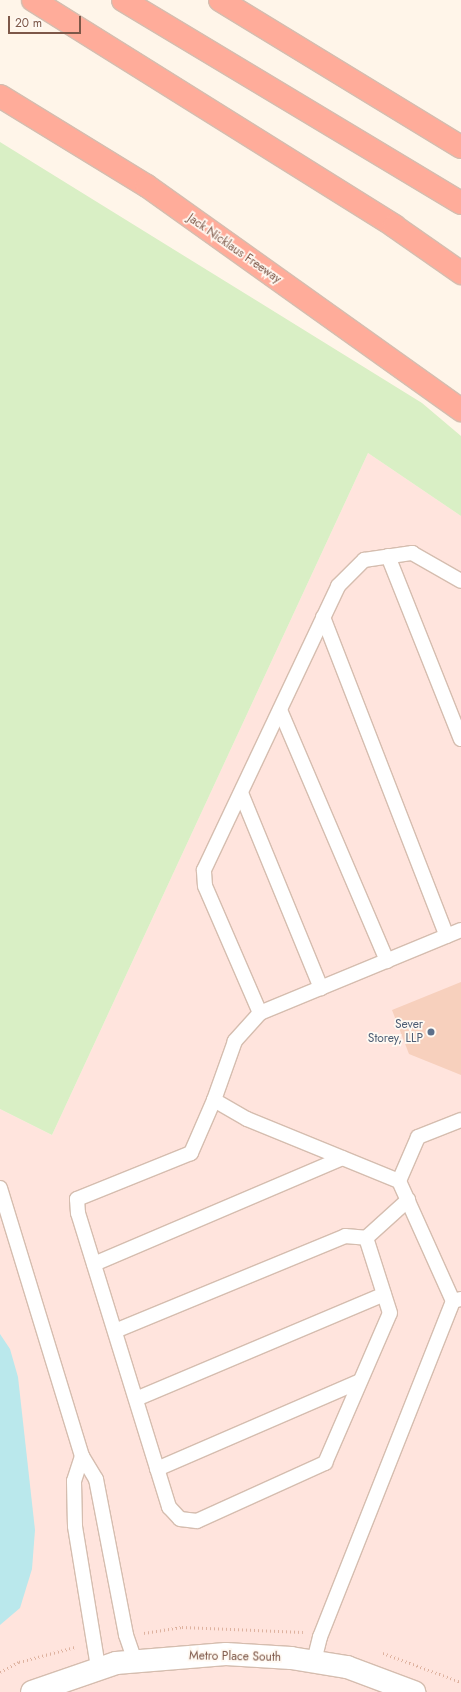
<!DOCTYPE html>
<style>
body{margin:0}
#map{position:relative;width:461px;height:1692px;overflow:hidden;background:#fff5e9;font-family:Jost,sans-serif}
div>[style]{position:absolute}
.commercial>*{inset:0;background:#ffe4dd}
.green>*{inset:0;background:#d9efc5}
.water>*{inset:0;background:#bae8ec}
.building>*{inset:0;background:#f7d0bd}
.path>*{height:2.5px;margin-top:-1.25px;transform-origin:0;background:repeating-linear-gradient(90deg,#deb29f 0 1px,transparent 0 4px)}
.roads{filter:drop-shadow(1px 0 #d5bdaf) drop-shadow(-1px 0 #d5bdaf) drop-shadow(0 1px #d5bdaf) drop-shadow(0 -1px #d5bdaf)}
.lane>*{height:14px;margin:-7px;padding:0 7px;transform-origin:7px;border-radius:7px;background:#fff}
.street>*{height:22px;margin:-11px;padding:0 11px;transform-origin:11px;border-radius:11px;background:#fff}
.highway>*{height:22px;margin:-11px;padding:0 11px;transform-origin:11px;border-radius:11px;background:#ffac9a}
.dots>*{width:11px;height:11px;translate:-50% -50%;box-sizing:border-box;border:2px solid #fff9f2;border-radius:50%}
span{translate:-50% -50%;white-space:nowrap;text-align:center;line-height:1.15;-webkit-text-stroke:3.5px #fff9f2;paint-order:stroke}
.street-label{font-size:12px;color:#7d5748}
.service-label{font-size:12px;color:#4e5e75}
.right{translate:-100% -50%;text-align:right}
.scale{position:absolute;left:8px;top:16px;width:73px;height:18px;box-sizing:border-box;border:2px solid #7d5748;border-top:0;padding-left:5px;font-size:12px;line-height:14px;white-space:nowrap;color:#7d5748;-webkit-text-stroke:3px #fff9f2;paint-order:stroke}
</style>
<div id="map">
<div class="commercial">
<div style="clip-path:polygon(368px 453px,461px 516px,461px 1692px,0 1692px,0 1109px,52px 1135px)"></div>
</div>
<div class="green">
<div style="clip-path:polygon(0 142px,422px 403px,461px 436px,461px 516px,368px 453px,52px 1135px,0 1109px)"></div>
</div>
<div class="water">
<div style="clip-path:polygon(0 1334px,10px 1349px,18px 1377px,35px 1530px,32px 1569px,20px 1608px,0 1625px)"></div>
</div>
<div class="building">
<div style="clip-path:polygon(461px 982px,461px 1075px,409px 1054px,392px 1010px)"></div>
</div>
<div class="path">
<div style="left:144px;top:1633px;width:38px;rotate:-9deg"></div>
<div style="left:182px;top:1627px;width:121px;rotate:2.4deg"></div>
<div style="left:383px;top:1653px;width:83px;rotate:20.4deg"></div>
<div style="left:0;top:1672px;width:21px;rotate:-28deg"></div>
<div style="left:19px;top:1662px;width:58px;rotate:-15deg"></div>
</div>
<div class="roads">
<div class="lane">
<div style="left:388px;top:556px;width:197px;rotate:68.3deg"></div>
<div style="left:323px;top:617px;width:342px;rotate:68.8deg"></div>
<div style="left:280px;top:710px;width:273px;rotate:66.9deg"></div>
<div style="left:241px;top:793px;width:211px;rotate:67.7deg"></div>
<div style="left:461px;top:930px;width:217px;rotate:157.6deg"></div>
<div style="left:260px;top:1013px;width:38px;rotate:132deg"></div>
<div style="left:235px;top:1041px;width:63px;rotate:109.6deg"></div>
<div style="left:214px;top:1100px;width:38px;rotate:30deg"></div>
<div style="left:247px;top:1119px;width:164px;rotate:22.2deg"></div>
<div style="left:399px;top:1181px;width:132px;rotate:65.8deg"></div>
<div style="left:453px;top:1301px;width:8px;rotate:-14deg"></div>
<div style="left:260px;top:1013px;width:138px;rotate:-113.4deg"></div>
<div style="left:205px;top:886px;width:16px;rotate:-94deg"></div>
<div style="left:204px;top:870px;width:314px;rotate:-64.7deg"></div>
<div style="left:338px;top:586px;width:37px;rotate:-45deg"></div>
<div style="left:364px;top:560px;width:49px;rotate:-8.3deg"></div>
<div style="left:412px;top:553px;width:56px;rotate:29.7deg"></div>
<div style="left:214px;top:1100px;width:58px;rotate:113.5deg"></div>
<div style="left:191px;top:1153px;width:123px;rotate:158deg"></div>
<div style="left:77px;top:1199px;width:14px;rotate:86deg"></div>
<div style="left:78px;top:1213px;width:308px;rotate:72.8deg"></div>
<div style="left:169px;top:1507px;width:16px;rotate:47deg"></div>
<div style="left:180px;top:1519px;width:17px;rotate:7deg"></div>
<div style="left:197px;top:1521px;width:141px;rotate:-24.4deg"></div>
<div style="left:325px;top:1463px;width:163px;rotate:-66.6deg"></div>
<div style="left:390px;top:1313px;width:79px;rotate:-107.7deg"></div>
<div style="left:366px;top:1238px;width:57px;rotate:-42.1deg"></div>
<div style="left:399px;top:1181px;width:48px;rotate:-66.6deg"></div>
<div style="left:418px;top:1137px;width:46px;rotate:-21.6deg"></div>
<div style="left:0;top:1188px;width:280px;rotate:73deg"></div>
<div style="left:94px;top:1264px;width:270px;rotate:-23.1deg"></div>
<div style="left:115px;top:1331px;width:249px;rotate:-22.4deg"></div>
<div style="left:345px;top:1236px;width:21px;rotate:5deg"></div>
<div style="left:136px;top:1399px;width:269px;rotate:-22.9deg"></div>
<div style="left:157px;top:1469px;width:221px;rotate:-23.4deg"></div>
<div style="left:314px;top:1661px;width:25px;rotate:-76deg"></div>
<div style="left:320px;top:1637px;width:361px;rotate:-68.4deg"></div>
<div style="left:98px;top:1667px;width:143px;rotate:-99.3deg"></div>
<div style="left:75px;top:1526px;width:45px;rotate:-91.3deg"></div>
<div style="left:74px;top:1481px;width:26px;rotate:-72deg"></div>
<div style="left:82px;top:1456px;width:27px;rotate:59deg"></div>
<div style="left:96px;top:1479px;width:159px;rotate:79.1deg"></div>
<div style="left:126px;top:1635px;width:28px;rotate:71deg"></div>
</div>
<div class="street">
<div style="left:32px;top:1692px;width:89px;rotate:-19deg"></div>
<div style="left:116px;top:1663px;width:110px;rotate:-4.7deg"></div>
<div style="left:226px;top:1654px;width:65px;rotate:3.5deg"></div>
<div style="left:291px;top:1658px;width:57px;rotate:9.1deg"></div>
<div style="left:347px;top:1667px;width:72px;rotate:20.5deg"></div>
</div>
<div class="highway">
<div style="left:33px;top:0;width:426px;rotate:32deg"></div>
<div style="left:394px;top:226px;width:82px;rotate:35deg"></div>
<div style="left:123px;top:0;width:394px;rotate:31deg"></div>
<div style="left:220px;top:0;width:282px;rotate:31.4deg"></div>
<div style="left:0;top:96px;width:172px;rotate:31.5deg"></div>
<div style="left:147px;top:186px;width:386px;rotate:35.5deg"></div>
</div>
</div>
<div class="dots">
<div style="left:431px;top:1032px;background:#5c6f8a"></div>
</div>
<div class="street-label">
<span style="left:234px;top:249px;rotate:35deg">Jack Nicklaus Freeway</span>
<span style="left:235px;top:1657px;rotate:1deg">Metro Place South</span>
</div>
<div class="service-label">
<span class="right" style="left:423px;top:1032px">Sever<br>Storey, LLP</span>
</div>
<div class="scale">20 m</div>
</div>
